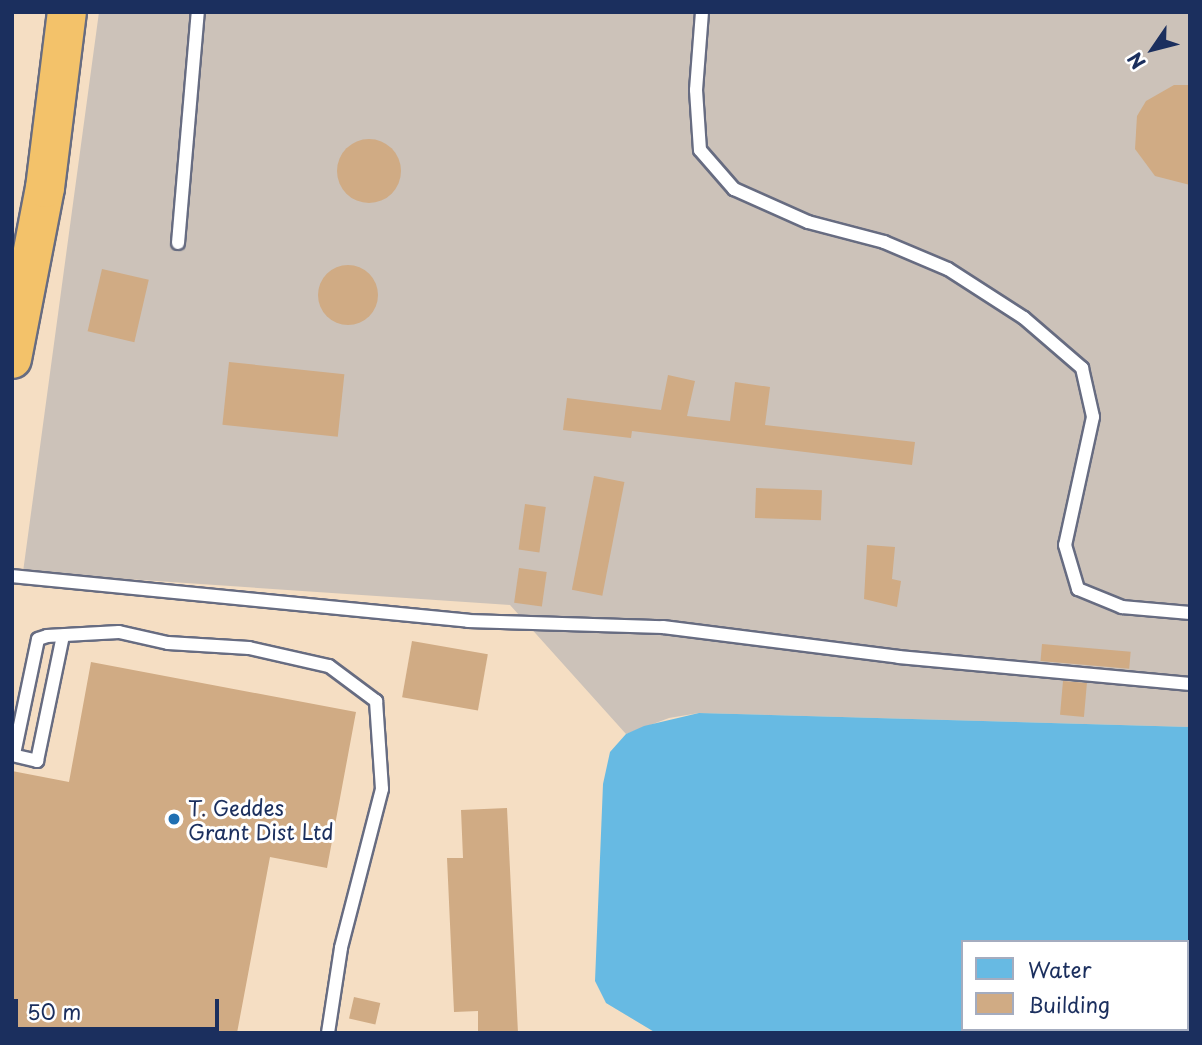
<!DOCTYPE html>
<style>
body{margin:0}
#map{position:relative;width:1202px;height:1045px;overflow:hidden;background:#f5dec3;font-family:"Playpen Sans",sans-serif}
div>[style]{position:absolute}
.industrial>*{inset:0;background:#ccc2b9}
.water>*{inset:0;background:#67bae3}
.building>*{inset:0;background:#d0ab84;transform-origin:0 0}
.round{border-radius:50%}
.roads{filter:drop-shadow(2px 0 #676c81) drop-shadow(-2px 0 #676c81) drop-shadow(0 2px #676c81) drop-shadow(0 -2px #676c81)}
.service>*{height:12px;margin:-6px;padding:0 6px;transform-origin:6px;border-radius:6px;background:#fff}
.trunk>*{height:38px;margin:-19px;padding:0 19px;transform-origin:19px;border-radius:19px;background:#f3c26a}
.dots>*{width:19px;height:19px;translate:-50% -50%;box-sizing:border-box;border:4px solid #fff;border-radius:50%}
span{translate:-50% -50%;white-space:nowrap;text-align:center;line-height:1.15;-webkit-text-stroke:6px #fff;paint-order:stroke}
.poi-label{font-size:21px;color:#1b2f5e}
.left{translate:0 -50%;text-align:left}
.frame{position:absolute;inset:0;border:14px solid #1b2f5e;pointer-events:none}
.legend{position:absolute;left:961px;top:940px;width:228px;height:91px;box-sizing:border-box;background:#fff;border:2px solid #a4acbf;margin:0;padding:9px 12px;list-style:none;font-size:21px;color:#1b2f5e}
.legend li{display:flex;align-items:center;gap:14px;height:35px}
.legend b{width:35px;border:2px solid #a4acbf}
.north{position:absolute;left:1118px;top:14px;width:70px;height:70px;-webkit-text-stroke:5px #fff;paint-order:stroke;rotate:235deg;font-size:19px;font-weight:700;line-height:28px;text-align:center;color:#1b2f5e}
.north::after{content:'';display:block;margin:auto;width:24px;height:32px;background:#1b2f5e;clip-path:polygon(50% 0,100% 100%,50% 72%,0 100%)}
.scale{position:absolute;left:14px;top:999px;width:205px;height:32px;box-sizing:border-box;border:4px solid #1b2f5e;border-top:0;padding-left:9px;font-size:21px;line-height:24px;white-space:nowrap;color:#1b2f5e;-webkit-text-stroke:5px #fff;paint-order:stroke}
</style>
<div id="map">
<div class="industrial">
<div style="clip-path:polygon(99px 12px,1190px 12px,1190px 727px,699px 713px,669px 718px,626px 734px,510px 605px,23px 572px)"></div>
</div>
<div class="water">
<div style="clip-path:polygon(evenodd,699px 713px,1190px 727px,1190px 1033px,656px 1033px,606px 1003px,595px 981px,603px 784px,610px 752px,626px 734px,644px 726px,699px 713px,962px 942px,1186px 942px,1186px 1029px,962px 1029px,962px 942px)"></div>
</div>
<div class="building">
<div style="clip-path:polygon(1174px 85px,1190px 85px,1190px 185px,1155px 176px,1135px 149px,1137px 116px,1146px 101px)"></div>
<div class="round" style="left:337px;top:139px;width:64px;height:64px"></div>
<div class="round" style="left:318px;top:265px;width:60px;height:60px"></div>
<div style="left:102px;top:269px;width:48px;height:64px;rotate:13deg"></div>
<div style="left:229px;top:362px;width:116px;height:63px;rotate:6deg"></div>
<div style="clip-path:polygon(668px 375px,695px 381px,687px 416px,730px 421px,735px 382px,770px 387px,765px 425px,915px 442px,912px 465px,632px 431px,631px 438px,563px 430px,567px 398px,661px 410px)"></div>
<div style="left:594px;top:476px;width:31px;height:116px;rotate:11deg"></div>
<div style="left:756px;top:488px;width:66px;height:30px;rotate:2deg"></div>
<div style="left:525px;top:504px;width:21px;height:46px;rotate:8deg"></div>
<div style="clip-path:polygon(867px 545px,895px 547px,892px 579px,901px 581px,897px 607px,864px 599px)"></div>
<div style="left:519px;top:568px;width:28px;height:35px;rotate:8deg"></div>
<div style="left:412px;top:641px;width:77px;height:57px;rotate:10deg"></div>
<div style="left:1042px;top:644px;width:89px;height:17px;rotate:5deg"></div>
<div style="clip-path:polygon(91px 662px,356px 712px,327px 868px,270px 857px,237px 1033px,12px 1033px,12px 771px,69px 782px)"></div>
<div style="left:1063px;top:681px;width:24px;height:34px;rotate:5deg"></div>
<div style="clip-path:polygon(507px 808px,518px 1033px,478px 1033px,478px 1011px,454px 1012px,447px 858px,463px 858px,461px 810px)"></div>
<div style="left:354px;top:997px;width:27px;height:22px;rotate:13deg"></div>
</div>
<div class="roads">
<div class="service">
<div style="left:702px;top:12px;width:78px;rotate:94.4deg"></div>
<div style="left:696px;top:90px;width:60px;rotate:86.2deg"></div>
<div style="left:700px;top:150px;width:52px;rotate:48.9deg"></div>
<div style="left:734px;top:189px;width:81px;rotate:24deg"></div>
<div style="left:808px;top:222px;width:79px;rotate:14.7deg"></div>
<div style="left:884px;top:242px;width:69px;rotate:22.9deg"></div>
<div style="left:948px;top:269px;width:90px;rotate:32.8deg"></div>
<div style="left:1024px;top:318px;width:77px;rotate:40.8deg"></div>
<div style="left:1082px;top:368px;width:50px;rotate:77.3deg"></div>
<div style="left:1093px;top:417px;width:131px;rotate:102.3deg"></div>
<div style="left:1065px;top:545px;width:46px;rotate:73.5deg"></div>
<div style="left:1078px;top:589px;width:48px;rotate:22.2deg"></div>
<div style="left:1122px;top:607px;width:68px;rotate:5deg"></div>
<div style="left:178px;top:243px;width:232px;rotate:-85.1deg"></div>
<div style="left:12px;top:576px;width:458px;rotate:5.6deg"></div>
<div style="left:468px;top:621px;width:195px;rotate:1.8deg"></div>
<div style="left:663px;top:627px;width:238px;rotate:7.2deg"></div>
<div style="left:899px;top:657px;width:292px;rotate:5.3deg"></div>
<div style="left:14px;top:754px;width:117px;rotate:-78.2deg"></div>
<div style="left:38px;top:639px;width:9px;rotate:-18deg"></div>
<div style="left:47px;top:636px;width:72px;rotate:-3.2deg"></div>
<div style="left:119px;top:632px;width:50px;rotate:12.7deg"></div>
<div style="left:168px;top:643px;width:81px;rotate:3.5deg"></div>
<div style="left:249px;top:648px;width:82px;rotate:12.7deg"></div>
<div style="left:329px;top:666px;width:59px;rotate:36.7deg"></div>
<div style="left:376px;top:701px;width:88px;rotate:86.1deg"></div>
<div style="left:382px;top:789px;width:164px;rotate:104.5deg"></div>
<div style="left:341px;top:948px;width:86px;rotate:98.7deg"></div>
<div style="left:12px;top:755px;width:26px;rotate:13deg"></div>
<div style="left:37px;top:761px;width:128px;rotate:-78.3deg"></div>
</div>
<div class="trunk">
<div style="left:12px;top:359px;width:174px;rotate:-79.1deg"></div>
<div style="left:45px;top:188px;width:177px;rotate:-82.9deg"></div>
</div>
</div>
<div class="dots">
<div style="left:174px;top:819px;background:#1f6fb2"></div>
</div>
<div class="poi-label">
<span class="left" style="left:188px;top:819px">T. Geddes<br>Grant Dist Ltd</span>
</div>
<div class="frame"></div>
<ul class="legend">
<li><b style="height:19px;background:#67bae3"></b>Water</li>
<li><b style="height:19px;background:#d0ab84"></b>Building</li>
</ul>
<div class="north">N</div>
<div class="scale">50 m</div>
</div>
